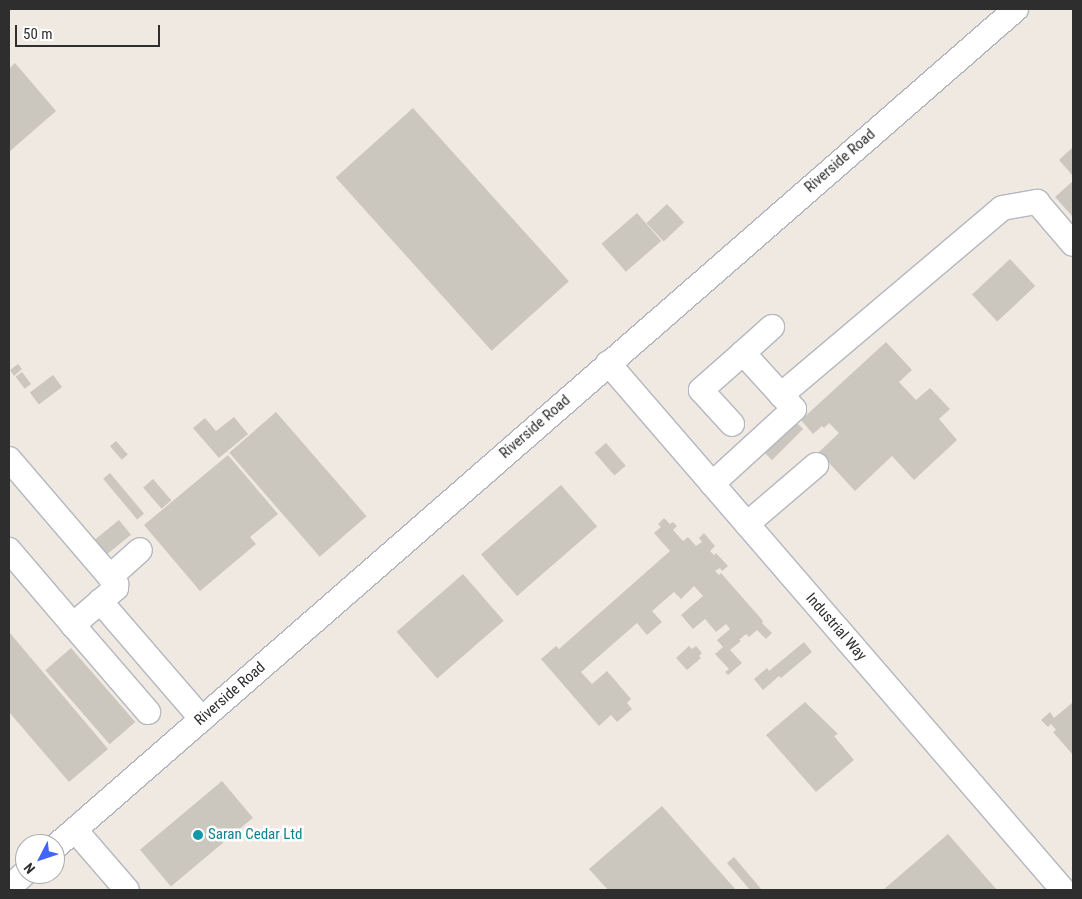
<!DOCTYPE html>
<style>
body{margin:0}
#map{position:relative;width:1082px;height:899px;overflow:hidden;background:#efe9e1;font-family:"Roboto Condensed",sans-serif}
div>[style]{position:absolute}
.building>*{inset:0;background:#cbc7bf;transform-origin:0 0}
.roads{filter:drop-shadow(1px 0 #b4b7c1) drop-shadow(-1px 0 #b4b7c1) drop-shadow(0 1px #b4b7c1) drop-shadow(0 -1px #b4b7c1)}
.minor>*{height:24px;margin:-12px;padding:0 12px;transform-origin:12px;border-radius:12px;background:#fff}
.dots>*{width:14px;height:14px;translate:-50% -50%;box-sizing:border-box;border:2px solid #fff;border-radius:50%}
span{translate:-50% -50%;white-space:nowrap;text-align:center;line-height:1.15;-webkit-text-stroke:5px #fff;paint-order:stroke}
.street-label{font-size:15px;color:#2e2e2e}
.culture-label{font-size:15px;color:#0d838f}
.left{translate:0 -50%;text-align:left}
.frame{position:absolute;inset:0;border:10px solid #2e2e2e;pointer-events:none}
.north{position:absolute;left:15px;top:834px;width:50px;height:50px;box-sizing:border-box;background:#fff;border:1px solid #ababab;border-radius:50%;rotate:229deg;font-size:14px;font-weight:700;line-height:20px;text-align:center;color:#2e2e2e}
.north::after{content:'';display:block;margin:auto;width:18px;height:22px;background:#4264fb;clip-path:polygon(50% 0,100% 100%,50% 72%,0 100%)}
.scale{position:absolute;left:15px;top:25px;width:145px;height:22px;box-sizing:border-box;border:2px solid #2e2e2e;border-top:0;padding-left:6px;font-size:15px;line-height:18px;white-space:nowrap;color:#2e2e2e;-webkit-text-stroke:4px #fff;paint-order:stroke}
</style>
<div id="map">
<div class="building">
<div style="clip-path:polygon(15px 63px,56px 111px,9px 152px,9px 69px)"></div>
<div style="left:413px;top:108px;width:233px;height:104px;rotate:48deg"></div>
<div style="clip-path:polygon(1073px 147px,1073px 176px,1059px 160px)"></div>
<div style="clip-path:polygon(1073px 181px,1073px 217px,1055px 197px)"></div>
<div style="left:667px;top:204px;width:25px;height:28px;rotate:47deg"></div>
<div style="left:637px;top:213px;width:37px;height:47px;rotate:49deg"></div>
<div style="left:1010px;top:259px;width:37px;height:52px;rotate:47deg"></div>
<div style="clip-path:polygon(886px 342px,912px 370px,899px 382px,916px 400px,930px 388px,950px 409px,939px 419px,957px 440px,914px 480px,892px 456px,855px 491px,819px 452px,839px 433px,829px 423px,824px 428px,822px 426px,813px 434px,801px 420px)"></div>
<div style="clip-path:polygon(18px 364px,22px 369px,14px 376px,10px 370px)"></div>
<div style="left:22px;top:372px;width:15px;height:8px;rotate:53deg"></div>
<div style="left:53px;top:375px;width:15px;height:29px;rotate:53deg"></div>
<div style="left:276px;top:412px;width:138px;height:62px;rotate:49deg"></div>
<div style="clip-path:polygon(234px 417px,248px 434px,219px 458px,193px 428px,205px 418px,216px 431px)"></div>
<div style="left:796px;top:422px;width:10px;height:44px;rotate:45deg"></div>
<div style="left:116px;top:441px;width:18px;height:8px;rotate:49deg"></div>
<div style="left:606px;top:443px;width:30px;height:15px;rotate:49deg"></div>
<div style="clip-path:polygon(228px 455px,278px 514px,250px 537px,256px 544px,200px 591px,144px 525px)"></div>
<div style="left:110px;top:473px;width:53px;height:9px;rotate:50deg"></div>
<div style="left:153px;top:479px;width:28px;height:13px;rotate:49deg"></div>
<div style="left:561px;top:485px;width:55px;height:106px;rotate:49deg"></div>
<div style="clip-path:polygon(664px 518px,670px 524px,673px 522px,677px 526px,673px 530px,683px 541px,688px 537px,696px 546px,702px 542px,699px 538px,704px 533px,715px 546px,710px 551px,714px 555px,716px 553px,728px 566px,722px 571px,720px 568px,715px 571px,719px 575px,721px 573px,763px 621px,762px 623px,772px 633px,766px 639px,757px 630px,749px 637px,746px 634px,739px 640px,741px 641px,730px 650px,742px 663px,728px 675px,725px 672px,729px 669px,715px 654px,723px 647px,717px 640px,730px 629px,726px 624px,716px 632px,705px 619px,693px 629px,681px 615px,703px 596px,694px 586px,681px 599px,674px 592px,652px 611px,662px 622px,647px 635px,637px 623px,581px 672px,592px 684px,607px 671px,631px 699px,627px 703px,632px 709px,617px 722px,611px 715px,599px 726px,541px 659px,556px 646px,559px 649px,670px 551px,654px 533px,661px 527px,658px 524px)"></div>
<div style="left:119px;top:520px;width:19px;height:36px;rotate:51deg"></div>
<div style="left:463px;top:574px;width:62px;height:88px;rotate:49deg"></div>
<div style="clip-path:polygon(9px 632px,108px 749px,69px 782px,9px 712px)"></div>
<div style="clip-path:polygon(804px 642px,812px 652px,781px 678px,779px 676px,763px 690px,754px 679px,767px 668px,769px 671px)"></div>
<div style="clip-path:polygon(689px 646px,692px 649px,696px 646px,702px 653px,699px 656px,701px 658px,687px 670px,676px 658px)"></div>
<div style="left:71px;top:648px;width:98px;height:34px;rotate:49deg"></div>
<div style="clip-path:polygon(805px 702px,838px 734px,834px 736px,854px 760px,816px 792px,766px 735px)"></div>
<div style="clip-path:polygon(1072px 703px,1073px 704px,1073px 755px,1053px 732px,1056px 730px,1051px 724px,1048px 727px,1041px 720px,1050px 712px,1054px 718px)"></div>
<div style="left:222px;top:781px;width:48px;height:107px;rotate:50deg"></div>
<div style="clip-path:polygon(662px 806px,736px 890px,608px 890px,589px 869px)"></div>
<div style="clip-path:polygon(948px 834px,997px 890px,883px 890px)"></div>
<div style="clip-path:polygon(734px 857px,762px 890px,750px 890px,727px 863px)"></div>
</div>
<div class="roads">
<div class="minor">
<div style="left:608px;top:363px;width:696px;rotate:49.19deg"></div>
<div style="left:781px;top:395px;width:289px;rotate:-40.2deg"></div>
<div style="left:1002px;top:208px;width:36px;rotate:-10deg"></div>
<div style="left:1037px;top:202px;width:55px;rotate:49.4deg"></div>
<div style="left:732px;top:424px;width:46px;rotate:-132.4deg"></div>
<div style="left:701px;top:390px;width:56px;rotate:-41.4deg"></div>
<div style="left:9px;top:459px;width:165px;rotate:49.4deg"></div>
<div style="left:116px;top:584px;width:4px;rotate:90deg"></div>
<div style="left:116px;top:588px;width:57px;rotate:139.3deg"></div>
<div style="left:73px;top:625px;width:99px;rotate:-130.5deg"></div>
<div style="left:712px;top:484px;width:111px;rotate:-42.4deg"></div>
<div style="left:794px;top:409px;width:76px;rotate:-132.3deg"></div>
<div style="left:743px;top:353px;width:39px;rotate:-42deg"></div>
<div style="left:747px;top:524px;width:91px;rotate:-40.5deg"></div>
<div style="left:110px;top:577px;width:40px;rotate:-42deg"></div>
<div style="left:100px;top:601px;width:156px;rotate:49.2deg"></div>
<div style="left:73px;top:625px;width:115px;rotate:49.2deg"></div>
<div style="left:75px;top:830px;width:79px;rotate:49.1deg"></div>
<div style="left:55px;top:847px;width:1275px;rotate:-41.09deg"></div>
<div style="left:9px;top:888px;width:22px;rotate:-43deg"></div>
</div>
</div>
<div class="dots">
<div style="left:198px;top:835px;background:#0f9aa8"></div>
</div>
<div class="street-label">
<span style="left:840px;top:161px;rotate:-41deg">Riverside Road</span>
<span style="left:535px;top:427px;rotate:-41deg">Riverside Road</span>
<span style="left:836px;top:627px;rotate:49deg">Industrial Way</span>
<span style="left:230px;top:694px;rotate:-41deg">Riverside Road</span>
</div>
<div class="culture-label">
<span class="left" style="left:208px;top:835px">Saran Cedar Ltd</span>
</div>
<div class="frame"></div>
<div class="north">N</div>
<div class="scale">50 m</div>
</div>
